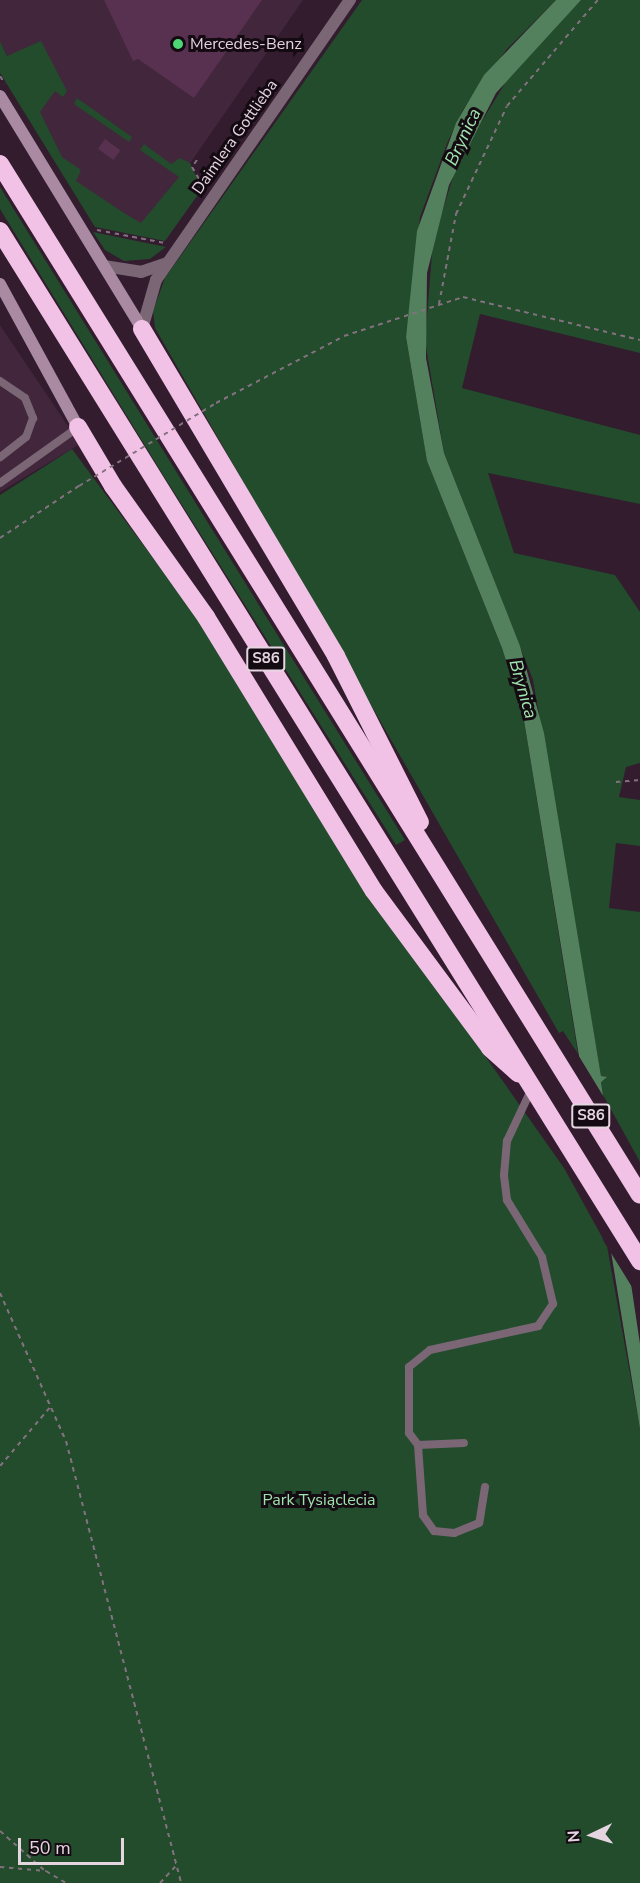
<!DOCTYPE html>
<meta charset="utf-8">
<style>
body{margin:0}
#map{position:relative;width:640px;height:1883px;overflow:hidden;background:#321c2e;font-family:"Nunito Sans",sans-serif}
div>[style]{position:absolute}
.built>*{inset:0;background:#41263c}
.green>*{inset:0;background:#224c2c}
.water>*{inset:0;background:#54815d}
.pier>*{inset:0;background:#321c2e}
.building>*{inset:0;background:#583050;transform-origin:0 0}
.path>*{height:2px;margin-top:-1px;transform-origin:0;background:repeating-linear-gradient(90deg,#847180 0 4.5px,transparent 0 9px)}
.service>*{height:8px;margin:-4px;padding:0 4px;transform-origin:4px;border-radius:4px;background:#7a6675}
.minor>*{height:12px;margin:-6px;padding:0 6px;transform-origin:6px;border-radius:6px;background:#7a6675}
.secondary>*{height:12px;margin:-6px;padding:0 6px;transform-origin:6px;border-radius:6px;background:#aa8aa2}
.motorway>*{height:18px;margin:-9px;padding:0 9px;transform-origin:9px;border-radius:9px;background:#f2c1e6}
.path-bridge>*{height:2px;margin-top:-1px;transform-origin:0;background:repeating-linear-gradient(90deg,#847180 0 4.5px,transparent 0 9px)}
.dots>*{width:16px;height:16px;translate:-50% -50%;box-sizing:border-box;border:3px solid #140a12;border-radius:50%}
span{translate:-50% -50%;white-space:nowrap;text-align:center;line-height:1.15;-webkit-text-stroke:6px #140a12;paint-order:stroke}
.shield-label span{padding:2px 4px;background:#140a12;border:2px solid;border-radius:4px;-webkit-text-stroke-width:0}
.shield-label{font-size:15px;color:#e5d5e1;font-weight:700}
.poi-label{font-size:16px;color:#e5d5e1}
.left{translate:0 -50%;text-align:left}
.street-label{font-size:16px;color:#e5d5e1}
.park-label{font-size:16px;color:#9ee3ab}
.water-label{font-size:18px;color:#a1e6ae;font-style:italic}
.north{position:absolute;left:562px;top:1805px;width:60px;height:60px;-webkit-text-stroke:4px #140a12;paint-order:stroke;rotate:266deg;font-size:16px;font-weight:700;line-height:24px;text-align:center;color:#e5d5e1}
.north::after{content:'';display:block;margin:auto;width:21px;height:27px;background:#e5d5e1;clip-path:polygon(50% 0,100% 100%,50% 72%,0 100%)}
.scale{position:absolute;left:18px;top:1838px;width:106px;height:27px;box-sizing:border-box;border:3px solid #e5d5e1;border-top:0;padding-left:8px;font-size:18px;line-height:21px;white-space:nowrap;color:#e5d5e1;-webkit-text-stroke:4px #140a12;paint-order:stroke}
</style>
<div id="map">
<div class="built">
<div style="clip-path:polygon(0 0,303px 0,142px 233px,73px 187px,0 41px)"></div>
<div style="clip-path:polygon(0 325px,80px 444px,0 492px)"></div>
</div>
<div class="green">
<div style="clip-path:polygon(362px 0,556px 0,507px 49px,463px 110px,448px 141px,420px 217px,406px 337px,427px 461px,502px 648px,523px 714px,578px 1054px,563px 1031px,559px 1033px,155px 328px,153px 311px,165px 278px)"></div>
<div style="clip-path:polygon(581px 0,640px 0,640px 353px,480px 314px,462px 388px,640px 435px,640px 504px,488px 473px,514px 553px,615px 575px,640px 612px,640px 763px,626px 767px,619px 797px,640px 800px,640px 846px,616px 843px,609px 908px,640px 912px,640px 1162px,603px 1095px,601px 1081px,606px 1077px,601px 1076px,533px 680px,444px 453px,425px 341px,433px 241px,458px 161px,514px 68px)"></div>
<div style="clip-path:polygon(0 41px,7px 56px,41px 41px,67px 91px,63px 97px,55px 91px,40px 112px,62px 157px,81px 170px,76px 181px,124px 213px,141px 223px,179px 177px,140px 150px,144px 144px,171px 164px,180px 158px,190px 163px,202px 189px,165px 241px,95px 227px,0 73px)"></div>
<div style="clip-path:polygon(77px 98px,132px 137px,129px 142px,74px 104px)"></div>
<div style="clip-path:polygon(0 187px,262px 610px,405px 840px,396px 845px,160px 470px,0 209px)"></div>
<div style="clip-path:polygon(93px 232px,166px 247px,150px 259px,124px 261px,105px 250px)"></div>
<div style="clip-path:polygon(72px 449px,196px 616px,364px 884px,564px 1168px,607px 1246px,640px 1429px,640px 1883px,0 1883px,0 495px)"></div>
</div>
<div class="water">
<div style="clip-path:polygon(556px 0,581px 0,496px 93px,449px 185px,427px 273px,426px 358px,444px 453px,520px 646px,544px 733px,601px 1076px,607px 1077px,601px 1082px,640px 1344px,640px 1429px,523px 714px,502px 648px,427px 461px,406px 337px,417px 231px,456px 123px,484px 75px)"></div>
</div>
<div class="pier">
<div style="clip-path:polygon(574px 1048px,608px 1104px,632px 1287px,603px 1240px)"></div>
</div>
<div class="building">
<div style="clip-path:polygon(104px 0,262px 0,194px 98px,138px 59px,133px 61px)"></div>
<div style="left:105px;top:139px;width:19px;height:12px;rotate:36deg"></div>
</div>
<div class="path">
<div style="left:0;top:76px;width:9px;rotate:58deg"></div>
<div style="left:197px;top:160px;width:9px;rotate:126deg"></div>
<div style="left:192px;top:167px;width:24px;rotate:60deg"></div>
<div style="left:97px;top:230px;width:69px;rotate:10.8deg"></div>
<div style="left:439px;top:304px;width:92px;rotate:-79.3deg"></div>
<div style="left:456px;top:214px;width:119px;rotate:-64.7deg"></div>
<div style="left:507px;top:106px;width:140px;rotate:-49.4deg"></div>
<div style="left:216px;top:403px;width:144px;rotate:-27.6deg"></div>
<div style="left:344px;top:336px;width:125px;rotate:-18.1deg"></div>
<div style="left:463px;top:297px;width:182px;rotate:13.7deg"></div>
<div style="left:0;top:538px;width:95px;rotate:-33.4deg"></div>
<div style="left:616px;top:782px;width:24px;rotate:-5deg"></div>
<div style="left:0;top:1293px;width:162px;rotate:66deg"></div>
<div style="left:66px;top:1441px;width:457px;rotate:75.4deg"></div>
<div style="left:0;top:1466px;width:80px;rotate:-49.6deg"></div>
<div style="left:0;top:1831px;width:60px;rotate:41.6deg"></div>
<div style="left:0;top:1867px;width:46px;rotate:5deg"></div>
<div style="left:46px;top:1871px;width:23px;rotate:31deg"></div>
<div style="left:160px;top:1883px;width:23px;rotate:-47deg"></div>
</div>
<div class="service">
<div style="left:0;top:381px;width:30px;rotate:34deg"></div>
<div style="left:25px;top:398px;width:22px;rotate:68deg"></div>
<div style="left:33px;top:418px;width:20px;rotate:110deg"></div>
<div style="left:26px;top:437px;width:33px;rotate:142deg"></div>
<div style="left:0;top:483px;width:95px;rotate:-35.5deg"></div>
<div style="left:418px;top:1445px;width:46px;rotate:-2.5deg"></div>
<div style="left:485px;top:1487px;width:36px;rotate:99deg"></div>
<div style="left:479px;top:1523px;width:27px;rotate:158deg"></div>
<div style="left:454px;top:1533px;width:20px;rotate:-174deg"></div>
<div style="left:434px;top:1531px;width:19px;rotate:-125deg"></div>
<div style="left:423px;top:1515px;width:70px;rotate:-94.1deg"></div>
<div style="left:418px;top:1445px;width:15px;rotate:-127deg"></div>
<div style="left:409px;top:1433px;width:66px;rotate:-90deg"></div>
<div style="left:409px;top:1367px;width:27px;rotate:-39deg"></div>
<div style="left:430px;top:1350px;width:111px;rotate:-12.5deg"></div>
<div style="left:538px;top:1326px;width:27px;rotate:-56deg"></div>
<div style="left:553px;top:1304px;width:48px;rotate:-103.2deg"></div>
<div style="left:542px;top:1257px;width:67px;rotate:-121.6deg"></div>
<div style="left:507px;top:1200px;width:25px;rotate:-97deg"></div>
<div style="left:504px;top:1175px;width:34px;rotate:-85deg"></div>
<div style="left:507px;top:1141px;width:59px;rotate:-64.7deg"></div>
</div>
<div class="minor">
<div style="left:104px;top:266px;width:37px;rotate:9deg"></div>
<div style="left:141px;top:272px;width:28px;rotate:-19deg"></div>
<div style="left:142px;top:329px;width:51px;rotate:-74.1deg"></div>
<div style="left:156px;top:280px;width:341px;rotate:-55.3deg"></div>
</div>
<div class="secondary">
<div style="left:0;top:96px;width:273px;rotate:58.6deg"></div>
<div style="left:0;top:284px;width:163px;rotate:61.4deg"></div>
</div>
<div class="motorway">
<div style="left:0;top:164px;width:1213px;rotate:58.17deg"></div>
<div style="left:0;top:231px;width:1213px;rotate:58.14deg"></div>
<div style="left:142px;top:329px;width:380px;rotate:59.3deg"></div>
<div style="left:336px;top:656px;width:186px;rotate:63.2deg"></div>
<div style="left:78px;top:427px;width:69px;rotate:59.3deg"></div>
<div style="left:113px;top:486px;width:161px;rotate:54.6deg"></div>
<div style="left:206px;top:617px;width:321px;rotate:58.5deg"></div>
<div style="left:374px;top:891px;width:195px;rotate:53.5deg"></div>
<div style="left:490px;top:1048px;width:38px;rotate:42deg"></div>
</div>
<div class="path-bridge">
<div style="left:79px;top:486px;width:160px;rotate:-31.2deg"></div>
</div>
<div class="dots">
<div style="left:178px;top:44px;background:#4dd676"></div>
</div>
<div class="shield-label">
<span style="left:266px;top:659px">S86</span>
<span style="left:591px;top:1116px">S86</span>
</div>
<div class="poi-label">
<span class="left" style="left:190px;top:44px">Mercedes-Benz</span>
</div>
<div class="street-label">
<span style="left:235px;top:137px;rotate:-55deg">Daimlera Gottlieba</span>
</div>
<div class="park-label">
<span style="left:319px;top:1500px">Park Tysiąclecia</span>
</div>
<div class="water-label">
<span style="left:463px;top:137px;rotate:-65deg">Brynica</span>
<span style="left:523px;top:689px;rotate:74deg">Brynica</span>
</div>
<div class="north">N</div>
<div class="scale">50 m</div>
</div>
